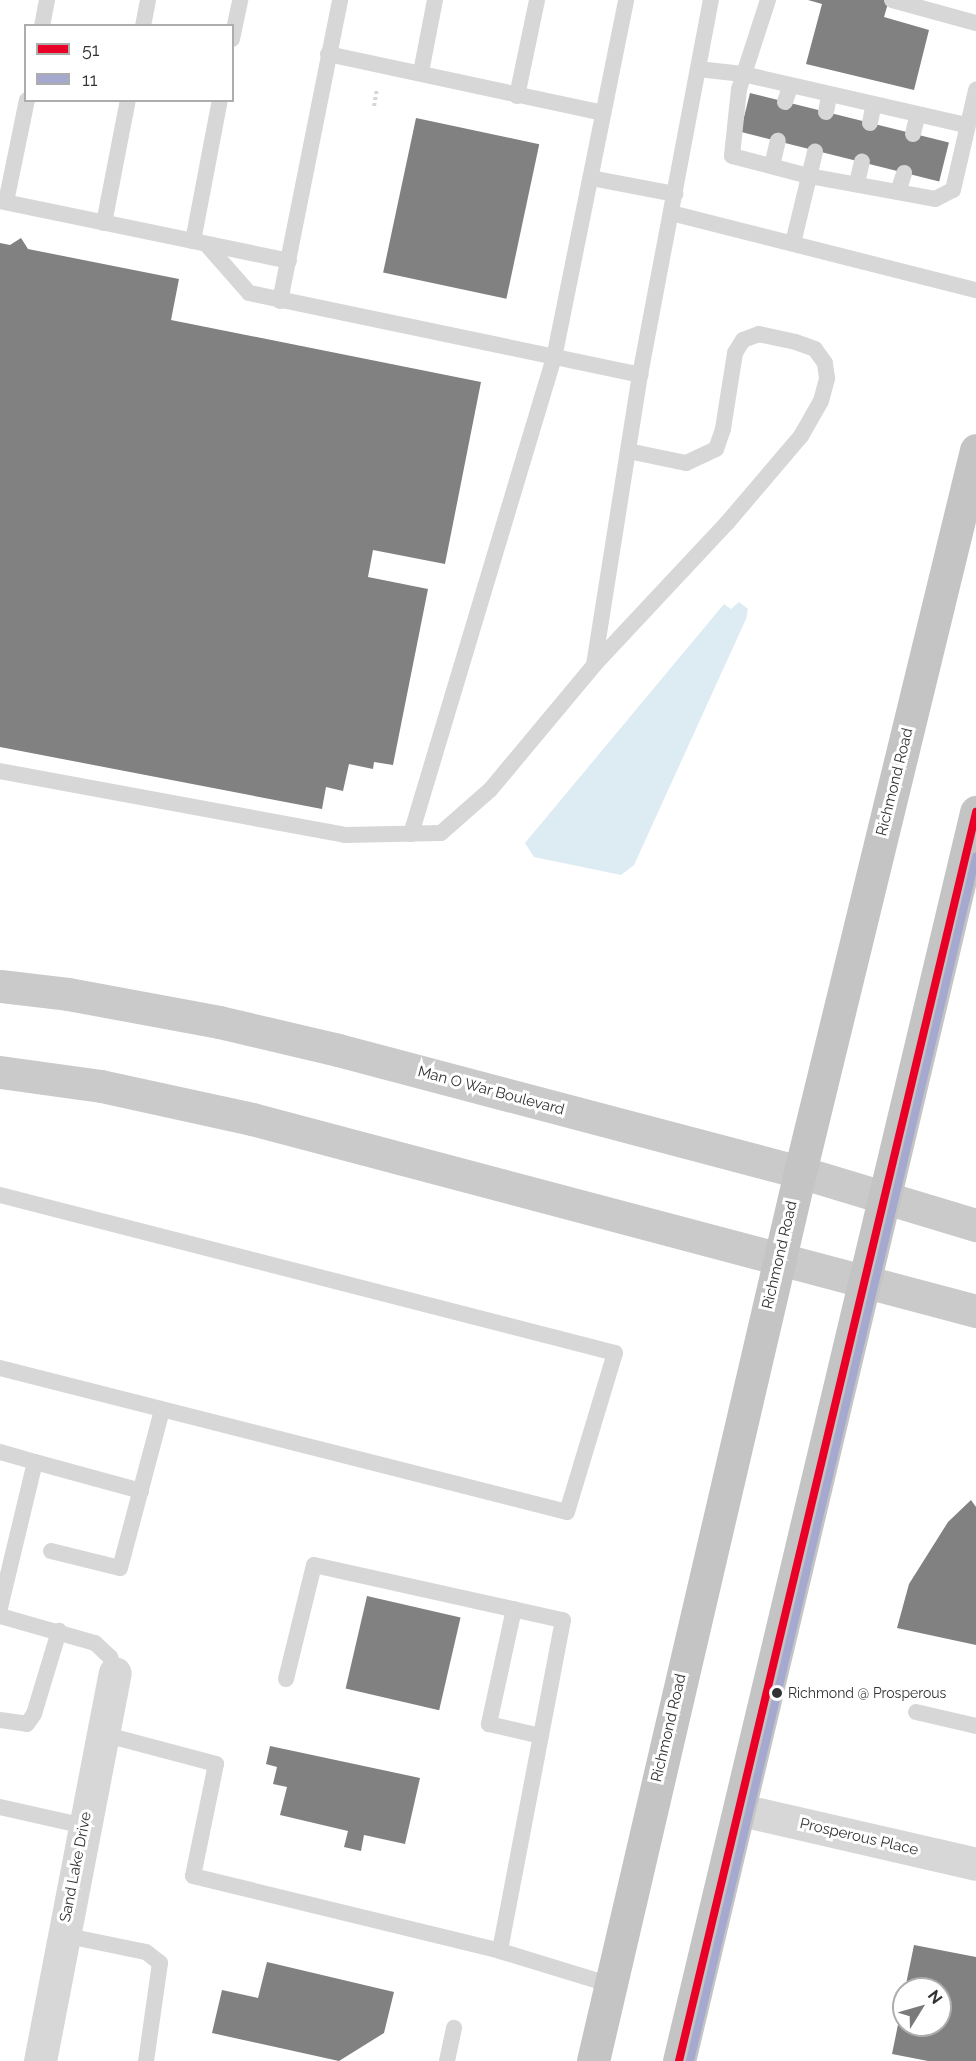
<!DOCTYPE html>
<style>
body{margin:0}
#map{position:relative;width:976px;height:2061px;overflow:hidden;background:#fff;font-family:Raleway,sans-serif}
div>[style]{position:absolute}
.water>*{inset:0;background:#ddebf3}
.building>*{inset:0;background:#818181;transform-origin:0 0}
.path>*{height:4px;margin-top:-2px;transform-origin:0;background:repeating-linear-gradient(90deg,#d6d6d6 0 3px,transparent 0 6px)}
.lane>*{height:16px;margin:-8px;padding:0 8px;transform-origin:8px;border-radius:8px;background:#d7d7d7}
.street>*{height:33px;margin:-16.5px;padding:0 16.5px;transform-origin:16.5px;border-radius:16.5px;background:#d7d7d7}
.primary>*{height:33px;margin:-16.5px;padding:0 16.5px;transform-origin:16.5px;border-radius:16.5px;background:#cacaca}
.highway>*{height:33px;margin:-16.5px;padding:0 16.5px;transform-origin:16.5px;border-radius:16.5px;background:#c4c4c4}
.bus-1>*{height:8px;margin:-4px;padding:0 4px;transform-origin:4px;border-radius:4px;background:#e80027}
.bus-2>*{height:8px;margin:-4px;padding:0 4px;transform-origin:4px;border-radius:4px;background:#a6a9cf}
.dots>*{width:16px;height:16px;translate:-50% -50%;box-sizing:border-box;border:3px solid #fff;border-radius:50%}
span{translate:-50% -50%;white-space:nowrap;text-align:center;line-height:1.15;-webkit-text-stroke:6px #fff;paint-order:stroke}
.bus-label{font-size:14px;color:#333}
.left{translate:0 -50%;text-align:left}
.street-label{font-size:15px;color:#333}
.legend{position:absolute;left:24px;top:24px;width:210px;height:78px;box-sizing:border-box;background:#fff;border:2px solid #adadad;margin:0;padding:8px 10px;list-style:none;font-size:18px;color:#333}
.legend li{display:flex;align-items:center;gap:12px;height:30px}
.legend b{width:30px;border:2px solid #adadad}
.north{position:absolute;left:892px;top:1977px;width:60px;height:60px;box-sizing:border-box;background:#fff;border:2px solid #adadad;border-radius:50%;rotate:53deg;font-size:16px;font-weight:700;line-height:24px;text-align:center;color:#333}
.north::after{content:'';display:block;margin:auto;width:21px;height:27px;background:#7a7a7a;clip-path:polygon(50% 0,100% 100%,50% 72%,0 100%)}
</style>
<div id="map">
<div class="water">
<div style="clip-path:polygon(739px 602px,748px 609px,746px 619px,634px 865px,621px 875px,534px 857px,525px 843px,724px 604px,731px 609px)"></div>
</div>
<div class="building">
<div style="clip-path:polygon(808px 0,889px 0,884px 17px,929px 30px,914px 90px,806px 64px,822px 4px)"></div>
<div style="left:750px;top:93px;width:205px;height:40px;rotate:14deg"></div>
<div style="left:416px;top:118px;width:126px;height:158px;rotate:12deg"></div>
<div style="clip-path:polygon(21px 238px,28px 249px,179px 279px,171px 320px,481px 382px,445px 564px,373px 550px,368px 577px,428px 589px,393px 765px,374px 762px,373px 769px,349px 764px,343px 791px,326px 787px,322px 809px,0 747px,0 243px,10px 245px)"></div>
<div style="clip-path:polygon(971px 1500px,976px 1507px,976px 1645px,897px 1628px,909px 1584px,948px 1522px)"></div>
<div style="left:367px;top:1596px;width:96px;height:95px;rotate:13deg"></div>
<div style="clip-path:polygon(270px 1746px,420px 1778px,405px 1844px,364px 1835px,361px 1851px,344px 1847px,348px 1831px,280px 1815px,287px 1787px,273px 1784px,277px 1767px,266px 1764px)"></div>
<div style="clip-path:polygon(914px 1945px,976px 1957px,976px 2061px,928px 2061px,892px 2054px,903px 2000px,904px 2025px,940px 2025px,940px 1989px,905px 1989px)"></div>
<div style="clip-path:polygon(267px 1962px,394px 1992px,384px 2033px,339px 2061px,212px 2033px,222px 1990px,258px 1998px)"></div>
</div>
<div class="path">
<div style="left:374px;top:106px;width:17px;rotate:-80deg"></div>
</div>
<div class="lane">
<div style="left:768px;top:0;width:94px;rotate:108deg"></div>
<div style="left:739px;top:89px;width:67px;rotate:96deg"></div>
<div style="left:732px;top:156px;width:80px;rotate:14.6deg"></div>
<div style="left:809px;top:176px;width:128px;rotate:10.3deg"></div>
<div style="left:935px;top:199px;width:20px;rotate:-27deg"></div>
<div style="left:953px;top:190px;width:103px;rotate:-77deg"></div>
<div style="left:892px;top:0;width:87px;rotate:15.3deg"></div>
<div style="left:42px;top:26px;width:26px;rotate:-79deg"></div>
<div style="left:143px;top:26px;width:26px;rotate:-79deg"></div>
<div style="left:232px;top:39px;width:40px;rotate:-78deg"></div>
<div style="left:328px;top:54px;width:281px;rotate:12.1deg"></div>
<div style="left:698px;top:69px;width:45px;rotate:6.3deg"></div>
<div style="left:743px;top:74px;width:229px;rotate:12.9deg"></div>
<div style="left:421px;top:72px;width:73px;rotate:-79deg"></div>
<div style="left:517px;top:96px;width:98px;rotate:-78.2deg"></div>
<div style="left:785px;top:102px;width:16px;rotate:-72deg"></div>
<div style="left:826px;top:112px;width:16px;rotate:-79deg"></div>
<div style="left:870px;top:123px;width:16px;rotate:-79deg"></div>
<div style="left:913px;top:134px;width:17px;rotate:-77deg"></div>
<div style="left:772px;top:166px;width:26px;rotate:-77deg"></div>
<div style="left:591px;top:178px;width:86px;rotate:10.8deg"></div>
<div style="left:857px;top:183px;width:22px;rotate:-77deg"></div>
<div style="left:898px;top:192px;width:20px;rotate:-72deg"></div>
<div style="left:0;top:201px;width:295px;rotate:11.7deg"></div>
<div style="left:6px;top:202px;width:104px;rotate:-78.4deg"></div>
<div style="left:671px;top:213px;width:315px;rotate:14.2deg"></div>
<div style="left:104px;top:223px;width:125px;rotate:-79deg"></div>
<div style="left:193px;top:241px;width:144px;rotate:-79.2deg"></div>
<div style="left:793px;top:243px;width:94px;rotate:-76.4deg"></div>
<div style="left:206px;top:244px;width:65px;rotate:48.7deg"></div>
<div style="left:249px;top:293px;width:400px;rotate:11.8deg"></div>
<div style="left:280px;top:301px;width:307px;rotate:-78.7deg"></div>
<div style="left:594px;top:665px;width:195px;rotate:-46.9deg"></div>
<div style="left:727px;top:523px;width:114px;rotate:-49.6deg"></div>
<div style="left:801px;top:436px;width:40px;rotate:-60.3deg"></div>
<div style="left:821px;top:401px;width:24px;rotate:-75deg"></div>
<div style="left:827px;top:378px;width:15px;rotate:-98deg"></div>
<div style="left:825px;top:363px;width:17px;rotate:-126deg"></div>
<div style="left:815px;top:349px;width:20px;rotate:-160deg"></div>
<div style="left:796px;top:342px;width:38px;rotate:-168deg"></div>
<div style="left:759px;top:334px;width:17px;rotate:159deg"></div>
<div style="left:743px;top:340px;width:15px;rotate:122deg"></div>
<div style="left:735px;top:353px;width:77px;rotate:99deg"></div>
<div style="left:723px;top:429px;width:21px;rotate:109deg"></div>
<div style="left:716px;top:449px;width:33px;rotate:155deg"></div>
<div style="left:686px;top:463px;width:59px;rotate:-168.3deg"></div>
<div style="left:0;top:771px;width:351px;rotate:10.5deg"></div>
<div style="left:345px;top:835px;width:96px;rotate:-1.2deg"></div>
<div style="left:441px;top:833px;width:65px;rotate:-41.3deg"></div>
<div style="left:490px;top:790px;width:163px;rotate:-50.2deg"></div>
<div style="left:594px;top:665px;width:294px;rotate:-81deg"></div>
<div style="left:640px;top:375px;width:382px;rotate:-79.3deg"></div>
<div style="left:411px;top:834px;width:497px;rotate:-73.3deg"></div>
<div style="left:554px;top:358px;width:365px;rotate:-78.6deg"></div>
<div style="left:0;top:1195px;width:635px;rotate:14.41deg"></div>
<div style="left:615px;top:1353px;width:166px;rotate:106.8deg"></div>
<div style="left:567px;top:1512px;width:585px;rotate:-165.75deg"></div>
<div style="left:0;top:1452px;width:36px;rotate:16deg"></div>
<div style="left:35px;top:1462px;width:150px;rotate:103.5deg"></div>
<div style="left:35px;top:1462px;width:110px;rotate:15.3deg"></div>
<div style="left:51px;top:1551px;width:71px;rotate:13.8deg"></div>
<div style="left:120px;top:1568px;width:163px;rotate:-75.1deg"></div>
<div style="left:514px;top:1609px;width:118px;rotate:102.3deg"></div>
<div style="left:489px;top:1724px;width:53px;rotate:13deg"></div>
<div style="left:0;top:1616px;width:99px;rotate:15.9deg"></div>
<div style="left:95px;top:1643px;width:21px;rotate:43deg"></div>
<div style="left:110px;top:1657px;width:17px;rotate:73deg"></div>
<div style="left:286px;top:1679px;width:117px;rotate:-76.2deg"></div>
<div style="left:314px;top:1565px;width:255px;rotate:12.5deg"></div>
<div style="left:563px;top:1620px;width:337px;rotate:100.8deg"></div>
<div style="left:916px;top:1712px;width:62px;rotate:13.1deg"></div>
<div style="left:0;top:1720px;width:27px;rotate:8deg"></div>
<div style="left:27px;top:1724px;width:12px;rotate:-55deg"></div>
<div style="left:34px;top:1714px;width:87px;rotate:-73.2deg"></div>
<div style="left:103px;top:1734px;width:117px;rotate:14.9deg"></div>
<div style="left:216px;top:1764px;width:114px;rotate:101.6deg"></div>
<div style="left:193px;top:1876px;width:316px;rotate:13.7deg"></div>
<div style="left:500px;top:1951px;width:116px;rotate:17deg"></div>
<div style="left:0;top:1807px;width:86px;rotate:12.7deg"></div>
<div style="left:63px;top:1935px;width:85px;rotate:11.6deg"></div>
<div style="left:146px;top:1952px;width:18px;rotate:38deg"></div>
<div style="left:160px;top:1963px;width:99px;rotate:98.1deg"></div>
<div style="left:447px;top:2061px;width:34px;rotate:-78deg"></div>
</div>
<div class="street">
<div style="left:741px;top:1810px;width:241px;rotate:12.9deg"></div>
<div style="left:40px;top:2061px;width:395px;rotate:-79.1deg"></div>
</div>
<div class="primary">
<div style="left:0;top:986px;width:68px;rotate:6.7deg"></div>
<div style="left:68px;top:994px;width:154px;rotate:10.5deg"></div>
<div style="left:219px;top:1022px;width:122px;rotate:13.2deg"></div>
<div style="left:338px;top:1050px;width:478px;rotate:14.8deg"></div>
<div style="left:800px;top:1172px;width:184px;rotate:16.8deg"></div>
<div style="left:0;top:1072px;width:102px;rotate:7.9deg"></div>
<div style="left:101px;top:1086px;width:155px;rotate:12.3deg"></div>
<div style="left:252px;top:1119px;width:749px;rotate:14.85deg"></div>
</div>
<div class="highway">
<div style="left:593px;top:2061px;width:913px;rotate:-76.89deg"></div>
<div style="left:800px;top:1172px;width:743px;rotate:-76.3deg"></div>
<div style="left:679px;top:2061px;width:1284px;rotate:-76.62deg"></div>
</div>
<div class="bus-1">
<div style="left:679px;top:2061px;width:1284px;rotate:-76.62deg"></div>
</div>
<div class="bus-2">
<div style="left:690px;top:2061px;width:1238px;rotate:-76.64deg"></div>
</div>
<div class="dots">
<div style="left:777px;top:1693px;background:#333"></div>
</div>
<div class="bus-label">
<span class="left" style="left:788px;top:1693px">Richmond @ Prosperous</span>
</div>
<div class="street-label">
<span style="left:895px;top:782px;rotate:-76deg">Richmond Road</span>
<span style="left:491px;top:1091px;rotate:15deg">Man O War Boulevard</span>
<span style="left:780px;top:1255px;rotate:-77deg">Richmond Road</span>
<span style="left:669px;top:1728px;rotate:-77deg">Richmond Road</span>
<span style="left:859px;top:1837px;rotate:13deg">Prosperous Place</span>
<span style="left:76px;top:1867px;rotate:-79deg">Sand Lake Drive</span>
</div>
<ul class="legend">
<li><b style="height:8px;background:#e80027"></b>51</li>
<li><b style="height:8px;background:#a6a9cf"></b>11</li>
</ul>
<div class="north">N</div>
</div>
